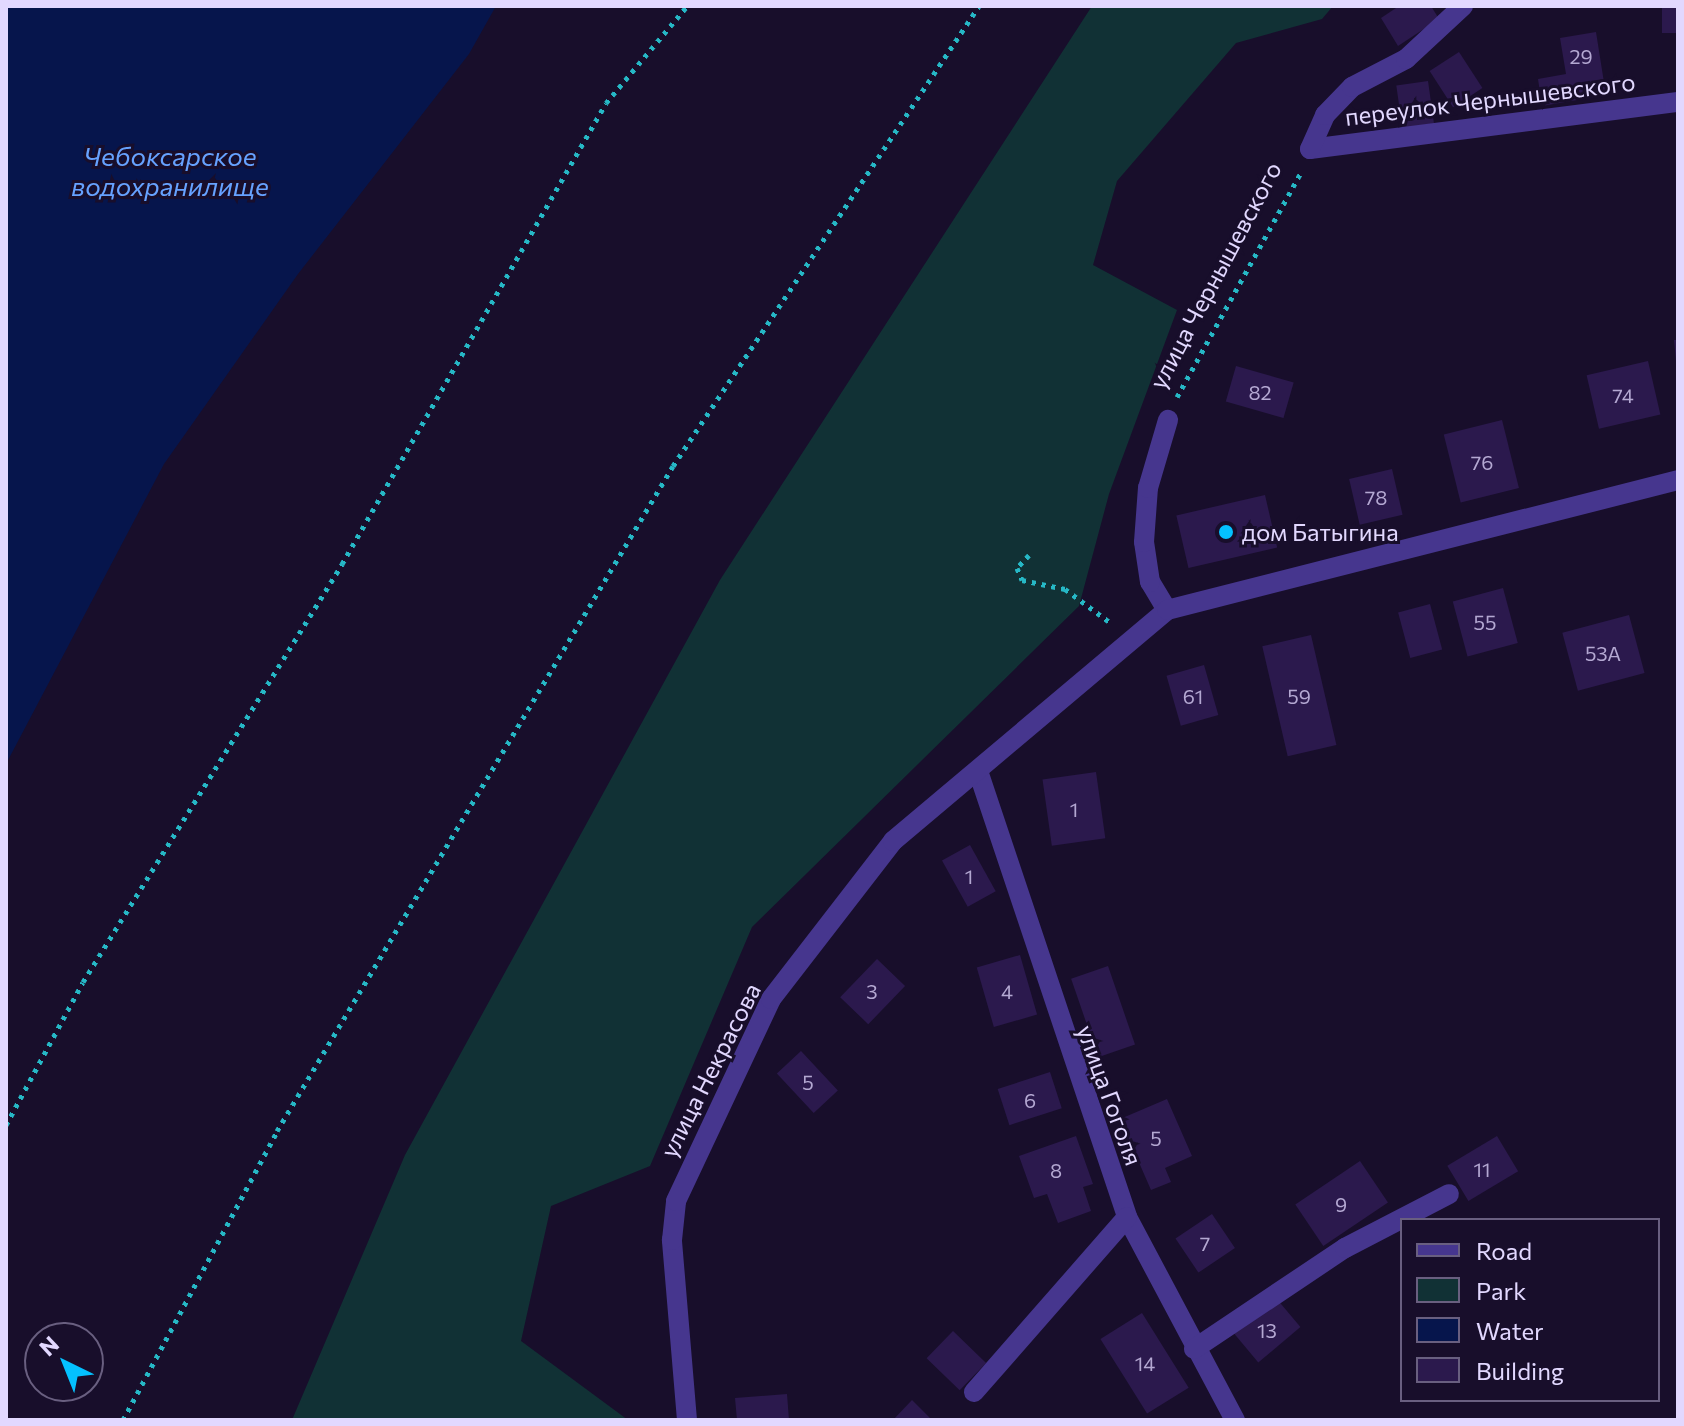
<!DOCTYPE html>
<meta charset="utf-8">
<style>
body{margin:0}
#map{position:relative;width:1684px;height:1426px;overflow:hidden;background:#180e2b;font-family:Commissioner,sans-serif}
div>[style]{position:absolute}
.green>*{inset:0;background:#113135}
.water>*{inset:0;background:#06154c}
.building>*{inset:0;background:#2b194d;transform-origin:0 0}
.path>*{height:5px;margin-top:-2.5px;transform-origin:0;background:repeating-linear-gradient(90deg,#26b8c6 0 4px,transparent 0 10px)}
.minor>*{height:20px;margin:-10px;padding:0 10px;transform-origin:10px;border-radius:10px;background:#46368e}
.dots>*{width:22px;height:22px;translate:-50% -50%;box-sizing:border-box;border:4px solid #180e2b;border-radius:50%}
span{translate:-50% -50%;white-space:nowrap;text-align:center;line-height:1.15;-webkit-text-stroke:6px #180e2b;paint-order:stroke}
.number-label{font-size:20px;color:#b4a8d2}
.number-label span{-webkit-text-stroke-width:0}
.street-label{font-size:24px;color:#e2d8ff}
.poi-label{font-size:24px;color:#e2d8ff}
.left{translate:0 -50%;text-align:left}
.water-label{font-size:26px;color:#66a2ff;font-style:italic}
.frame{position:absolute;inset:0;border:8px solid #e2d8ff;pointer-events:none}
.legend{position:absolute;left:1400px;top:1218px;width:260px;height:184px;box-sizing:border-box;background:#180e2b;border:2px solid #695f80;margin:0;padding:10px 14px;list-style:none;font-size:24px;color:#e2d8ff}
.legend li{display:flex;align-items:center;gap:16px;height:40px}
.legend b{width:40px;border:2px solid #695f80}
.north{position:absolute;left:24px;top:1322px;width:80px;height:80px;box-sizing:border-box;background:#180e2b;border:2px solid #695f80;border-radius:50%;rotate:317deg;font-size:22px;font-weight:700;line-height:32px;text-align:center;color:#e2d8ff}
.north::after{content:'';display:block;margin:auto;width:28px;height:36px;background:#04c1ff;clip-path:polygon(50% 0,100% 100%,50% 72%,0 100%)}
</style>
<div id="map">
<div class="green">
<div style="clip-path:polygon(1092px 6px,1333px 6px,1322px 19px,1236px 43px,1117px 181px,1093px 265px,1177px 310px,1109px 494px,1079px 606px,752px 927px,650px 1166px,551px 1206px,521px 1341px,628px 1420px,292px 1420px,405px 1155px,720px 580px)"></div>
</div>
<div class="water">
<div style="clip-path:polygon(6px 6px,496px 6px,469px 54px,298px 274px,164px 464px,6px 764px)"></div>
</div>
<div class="building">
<div style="clip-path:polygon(1399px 6px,1431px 6px,1439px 19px,1398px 46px,1381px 18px)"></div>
<div style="left:1662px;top:6px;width:16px;height:27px"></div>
<div style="clip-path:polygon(1596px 32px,1606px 95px,1542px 106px,1538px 79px,1566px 74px,1560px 38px)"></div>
<div style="left:1459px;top:52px;width:43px;height:35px;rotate:57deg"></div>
<div style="left:1428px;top:81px;width:43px;height:32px;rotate:82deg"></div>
<div style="clip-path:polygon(1674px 340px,1678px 340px,1678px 361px,1676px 361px)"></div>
<div style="left:1648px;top:361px;width:55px;height:63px;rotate:77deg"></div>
<div style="left:1236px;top:366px;width:60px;height:37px;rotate:16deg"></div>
<div style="left:1502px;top:420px;width:70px;height:60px;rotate:76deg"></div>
<div style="left:1392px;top:469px;width:47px;height:44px;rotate:77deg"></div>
<div style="left:1265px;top:495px;width:54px;height:91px;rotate:77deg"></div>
<div style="left:1503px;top:588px;width:57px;height:52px;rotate:75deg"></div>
<div style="left:1430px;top:604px;width:47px;height:33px;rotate:75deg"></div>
<div style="left:1629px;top:615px;width:60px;height:69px;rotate:75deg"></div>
<div style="left:1311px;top:635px;width:113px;height:50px;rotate:77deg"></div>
<div style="left:1204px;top:665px;width:52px;height:39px;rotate:74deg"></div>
<div style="left:1096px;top:772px;width:67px;height:54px;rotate:82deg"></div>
<div style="left:970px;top:845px;width:53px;height:32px;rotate:61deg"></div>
<div style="left:1020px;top:955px;width:62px;height:45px;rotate:74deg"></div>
<div style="left:877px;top:959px;width:39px;height:53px;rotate:44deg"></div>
<div style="left:1108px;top:966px;width:83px;height:39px;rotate:71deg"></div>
<div style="left:801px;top:1051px;width:54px;height:33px;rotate:47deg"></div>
<div style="left:1050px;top:1072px;width:38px;height:55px;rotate:72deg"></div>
<div style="clip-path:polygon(1167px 1099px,1192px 1156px,1165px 1168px,1171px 1182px,1151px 1190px,1120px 1119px)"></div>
<div style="clip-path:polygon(1076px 1136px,1093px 1184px,1083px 1187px,1091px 1211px,1058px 1223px,1047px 1194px,1034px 1198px,1019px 1156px)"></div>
<div style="left:1497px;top:1136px;width:41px;height:58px;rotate:59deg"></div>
<div style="left:1360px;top:1161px;width:50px;height:78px;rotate:56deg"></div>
<div style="left:1212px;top:1214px;width:41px;height:44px;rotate:56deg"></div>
<div style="left:1276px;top:1298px;width:38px;height:55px;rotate:50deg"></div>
<div style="left:1142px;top:1313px;width:88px;height:49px;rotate:58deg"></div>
<div style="left:953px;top:1331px;width:46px;height:38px;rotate:44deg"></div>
<div style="clip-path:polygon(787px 1394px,789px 1420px,737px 1420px,735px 1398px)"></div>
<div style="clip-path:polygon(912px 1400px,932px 1420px,893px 1420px)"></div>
</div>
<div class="path">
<div style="left:1177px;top:397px;width:258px;rotate:-61.1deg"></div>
<div style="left:1029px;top:555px;width:18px;rotate:133deg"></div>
<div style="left:1017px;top:568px;width:13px;rotate:67deg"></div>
<div style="left:1022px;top:580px;width:44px;rotate:11.8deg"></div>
<div style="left:1065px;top:589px;width:57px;rotate:36.5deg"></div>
<div style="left:6px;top:1125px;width:162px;rotate:-61.7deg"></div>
<div style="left:83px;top:982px;width:492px;rotate:-58.2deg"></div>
<div style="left:342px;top:564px;width:531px;rotate:-60.2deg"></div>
<div style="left:606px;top:103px;width:126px;rotate:-50.1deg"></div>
<div style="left:123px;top:1420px;width:327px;rotate:-61.9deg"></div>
<div style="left:277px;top:1131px;width:774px;rotate:-59.23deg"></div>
<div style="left:673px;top:466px;width:552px;rotate:-56.37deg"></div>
</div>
<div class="minor">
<div style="left:1310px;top:149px;width:371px;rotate:-7.3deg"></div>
<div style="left:1310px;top:149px;width:37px;rotate:-66deg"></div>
<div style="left:1325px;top:115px;width:39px;rotate:-46deg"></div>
<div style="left:1352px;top:87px;width:61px;rotate:-27.4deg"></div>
<div style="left:1406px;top:59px;width:78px;rotate:-42.9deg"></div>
<div style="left:1167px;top:610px;width:33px;rotate:-121deg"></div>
<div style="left:1150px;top:582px;width:40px;rotate:-98.5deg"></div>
<div style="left:1144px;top:542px;width:54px;rotate:-85.8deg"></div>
<div style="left:1148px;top:488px;width:71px;rotate:-73.6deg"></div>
<div style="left:978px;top:771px;width:470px;rotate:71.5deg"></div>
<div style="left:1127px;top:1217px;width:230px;rotate:62deg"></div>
<div style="left:1194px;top:1349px;width:182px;rotate:-33.8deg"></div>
<div style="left:1345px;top:1248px;width:117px;rotate:-27.4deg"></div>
<div style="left:974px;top:1392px;width:232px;rotate:-48.8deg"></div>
<div style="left:687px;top:1420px;width:181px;rotate:-94.8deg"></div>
<div style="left:672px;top:1240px;width:39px;rotate:-84deg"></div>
<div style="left:676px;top:1201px;width:223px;rotate:-64.8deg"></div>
<div style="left:771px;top:999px;width:200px;rotate:-52.3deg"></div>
<div style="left:893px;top:841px;width:358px;rotate:-40.1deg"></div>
<div style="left:1167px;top:610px;width:527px;rotate:-14.27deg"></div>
</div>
<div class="dots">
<div style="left:1226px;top:532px;background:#04c1ff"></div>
</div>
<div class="number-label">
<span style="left:1581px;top:56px">29</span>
<span style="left:1260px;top:392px">82</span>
<span style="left:1623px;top:395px">74</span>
<span style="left:1482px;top:462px">76</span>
<span style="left:1376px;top:497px">78</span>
<span style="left:1485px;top:622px">55</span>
<span style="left:1603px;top:653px">53А</span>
<span style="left:1193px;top:696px">61</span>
<span style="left:1299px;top:696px">59</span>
<span style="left:1074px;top:809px">1</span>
<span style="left:969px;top:876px">1</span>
<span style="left:872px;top:991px">3</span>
<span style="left:1007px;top:991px">4</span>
<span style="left:808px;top:1082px">5</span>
<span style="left:1030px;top:1100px">6</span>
<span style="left:1156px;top:1138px">5</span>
<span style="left:1482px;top:1169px">11</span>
<span style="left:1056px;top:1170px">8</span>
<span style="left:1341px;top:1204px">9</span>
<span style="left:1205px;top:1243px">7</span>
<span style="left:1267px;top:1330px">13</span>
<span style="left:1145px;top:1363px">14</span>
</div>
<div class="street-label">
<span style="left:1490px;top:99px;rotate:-7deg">переулок Чернышевского</span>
<span style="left:1215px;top:275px;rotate:-62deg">улица Чернышевского</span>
<span style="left:710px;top:1070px;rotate:-63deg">улица Некрасова</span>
<span style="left:1110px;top:1095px;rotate:70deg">улица Гоголя</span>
</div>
<div class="poi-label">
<span class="left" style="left:1242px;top:532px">дом Батыгина</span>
</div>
<div class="water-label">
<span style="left:170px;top:171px">Чебоксарское<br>водохранилище</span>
</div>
<div class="frame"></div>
<ul class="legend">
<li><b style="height:10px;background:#46368e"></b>Road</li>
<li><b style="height:22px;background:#113135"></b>Park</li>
<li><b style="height:22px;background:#06154c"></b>Water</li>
<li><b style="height:22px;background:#2b194d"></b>Building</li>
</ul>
<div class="north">N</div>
</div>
